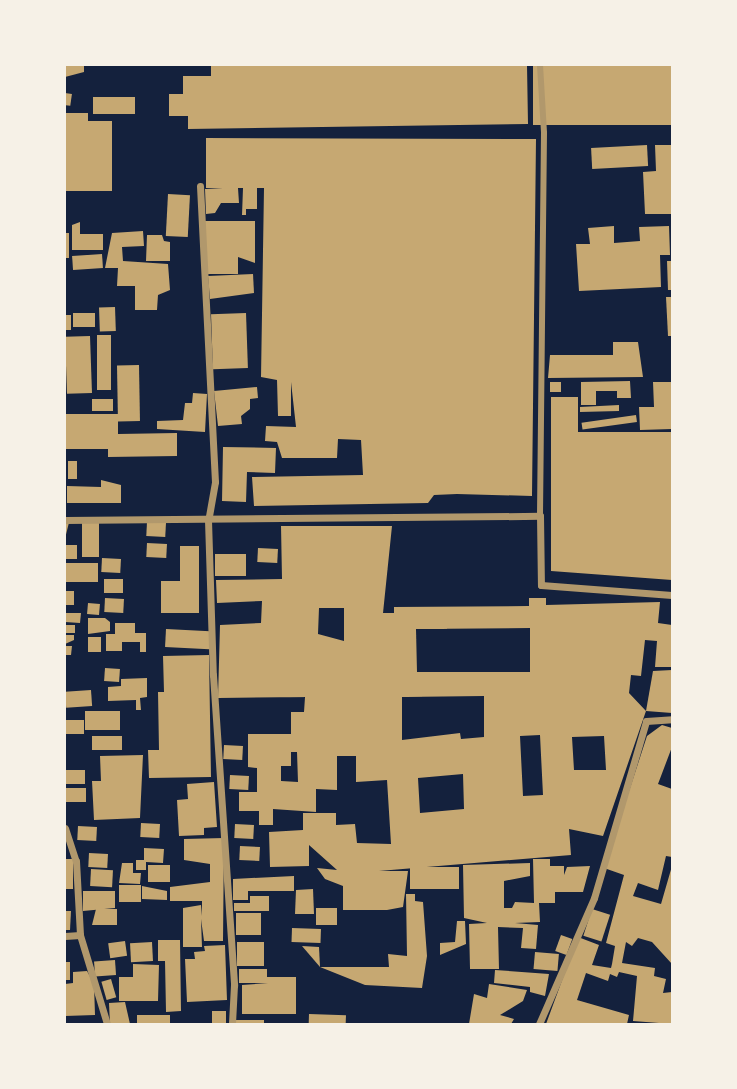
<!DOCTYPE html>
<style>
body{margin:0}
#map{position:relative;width:737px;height:1089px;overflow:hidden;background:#14213d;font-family:"Sofia Sans Condensed",sans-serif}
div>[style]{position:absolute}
.building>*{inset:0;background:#c6a872;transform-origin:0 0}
.pedestrian>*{height:6px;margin:-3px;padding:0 3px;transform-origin:3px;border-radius:3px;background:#b1986c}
.minor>*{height:7px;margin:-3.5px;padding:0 3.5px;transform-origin:3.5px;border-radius:3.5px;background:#b1986c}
span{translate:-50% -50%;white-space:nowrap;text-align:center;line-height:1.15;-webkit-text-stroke:7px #f6f1e7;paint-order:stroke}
.frame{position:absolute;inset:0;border:66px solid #f6f1e7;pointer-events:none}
</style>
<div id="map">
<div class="building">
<div style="clip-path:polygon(65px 65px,84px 65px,84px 72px,65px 77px)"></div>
<div style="clip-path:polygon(211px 65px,527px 65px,528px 124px,188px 129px,188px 116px,169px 116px,169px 94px,183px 94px,183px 76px,211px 76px)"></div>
<div style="left:533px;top:65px;width:139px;height:60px"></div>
<div style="left:65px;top:93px;width:7px;height:12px;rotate:8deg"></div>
<div style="left:93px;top:97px;width:42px;height:17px"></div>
<div style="clip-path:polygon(65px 113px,88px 113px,88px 121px,112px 121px,112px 191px,65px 191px)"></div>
<div style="clip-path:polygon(206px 138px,536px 139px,532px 496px,457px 494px,434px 495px,428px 503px,254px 506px,252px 477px,363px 475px,361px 440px,338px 439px,337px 458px,282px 458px,277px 442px,265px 441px,266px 426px,296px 427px,291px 382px,291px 416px,278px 416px,277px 380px,261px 377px,264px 188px,257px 188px,257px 209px,246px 209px,246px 215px,242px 215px,243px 188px,238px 188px,239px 203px,221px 203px,215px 213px,206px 214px,205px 189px,223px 189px,206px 188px)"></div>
<div style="left:647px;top:145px;width:21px;height:56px;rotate:87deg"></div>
<div style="clip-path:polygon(655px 145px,672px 145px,672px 214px,645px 214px,643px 172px,656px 171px)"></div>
<div style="left:168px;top:194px;width:22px;height:42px;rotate:3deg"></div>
<div style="clip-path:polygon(204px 221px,255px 221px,255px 263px,238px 257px,238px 274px,204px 274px)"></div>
<div style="clip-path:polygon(80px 222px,80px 234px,103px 234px,103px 250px,72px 250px,72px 225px)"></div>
<div style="clip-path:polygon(614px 226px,614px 243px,640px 241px,639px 227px,669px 226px,670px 255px,660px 255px,661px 287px,579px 291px,576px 244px,590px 244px,588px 228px)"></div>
<div style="clip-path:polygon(143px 231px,144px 246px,122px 247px,123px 261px,168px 264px,170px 290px,158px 295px,157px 310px,135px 310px,135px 286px,117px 286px,118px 268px,105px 268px,112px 233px)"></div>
<div style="left:65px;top:233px;width:4px;height:25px"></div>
<div style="clip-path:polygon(147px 235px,162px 235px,164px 241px,170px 242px,170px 261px,146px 261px)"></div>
<div style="left:102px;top:254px;width:14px;height:30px;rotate:86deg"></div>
<div style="clip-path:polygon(667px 261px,672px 261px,672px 290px,668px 290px)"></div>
<div style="clip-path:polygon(253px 274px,254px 293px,210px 299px,208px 276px)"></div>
<div style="clip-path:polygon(666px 297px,672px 297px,672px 336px,668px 336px)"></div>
<div style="left:115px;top:307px;width:24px;height:16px;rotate:88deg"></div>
<div style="left:95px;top:313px;width:14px;height:22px;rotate:90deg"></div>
<div style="left:246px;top:313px;width:55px;height:35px;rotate:88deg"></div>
<div style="left:65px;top:315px;width:6px;height:15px"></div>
<div style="left:97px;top:335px;width:14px;height:55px"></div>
<div style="left:90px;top:336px;width:57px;height:25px;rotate:88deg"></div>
<div style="clip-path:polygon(613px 342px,638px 342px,643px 377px,548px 378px,550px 355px,613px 355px)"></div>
<div style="left:139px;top:365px;width:56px;height:22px;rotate:89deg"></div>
<div style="clip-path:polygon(630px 381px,631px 398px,617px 398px,617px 391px,596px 391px,596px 405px,581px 405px,581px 382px)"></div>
<div style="left:550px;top:382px;width:11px;height:10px"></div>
<div style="clip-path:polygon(653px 382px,671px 382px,672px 429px,640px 430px,639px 407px,654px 407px)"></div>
<div style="clip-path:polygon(257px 387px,258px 398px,250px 399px,250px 409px,241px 416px,242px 424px,218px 426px,214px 391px)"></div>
<div style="clip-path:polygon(193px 393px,207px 394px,205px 432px,157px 429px,157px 421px,183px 420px,185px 403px,192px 403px)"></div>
<div style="clip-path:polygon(551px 397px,578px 397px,578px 432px,672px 432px,672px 580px,551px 571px)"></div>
<div style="left:113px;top:399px;width:12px;height:21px;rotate:90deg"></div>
<div style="clip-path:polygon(619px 405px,619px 411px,580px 412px,580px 407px)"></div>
<div style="clip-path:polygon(65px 414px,118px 414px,118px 434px,177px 433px,177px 456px,108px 457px,108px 449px,65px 449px)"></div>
<div style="left:636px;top:415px;width:7px;height:55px;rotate:82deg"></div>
<div style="clip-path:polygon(223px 447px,276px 448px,275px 473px,247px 472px,246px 502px,222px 501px)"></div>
<div style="left:68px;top:461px;width:9px;height:18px"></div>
<div style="clip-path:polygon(101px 480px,121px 485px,121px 503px,67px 503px,67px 486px,101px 487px)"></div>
<div style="left:82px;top:521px;width:17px;height:36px"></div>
<div style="left:65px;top:522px;width:4px;height:14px;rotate:14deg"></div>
<div style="left:147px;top:522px;width:19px;height:14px;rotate:3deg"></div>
<div style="clip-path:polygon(evenodd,281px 526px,392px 526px,383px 613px,394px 613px,394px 607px,529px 606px,529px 598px,546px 598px,546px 605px,660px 602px,658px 623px,672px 625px,672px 661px,671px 667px,655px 667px,657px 641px,645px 640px,641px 676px,631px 675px,629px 693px,646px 711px,603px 836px,569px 829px,571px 855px,379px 871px,408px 871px,403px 907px,387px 910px,343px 910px,343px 886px,325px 879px,317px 868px,337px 870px,309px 845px,309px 866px,270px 867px,269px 832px,303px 830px,303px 813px,336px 813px,336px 825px,355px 824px,357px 843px,391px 844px,387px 780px,356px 782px,356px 756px,337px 756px,337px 790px,316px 789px,316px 812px,273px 809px,273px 825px,259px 825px,259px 811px,239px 811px,239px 792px,257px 792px,257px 768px,248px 767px,248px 734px,291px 734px,291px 712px,304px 712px,305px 697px,218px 698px,220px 625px,261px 623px,262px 601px,217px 603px,216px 580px,282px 579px,281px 526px,319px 608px,344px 608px,344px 641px,318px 634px,319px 608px,281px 526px,530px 628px,530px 672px,417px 672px,416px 629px,530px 628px,281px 526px,484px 696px,484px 737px,461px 739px,460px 733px,402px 740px,402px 697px,484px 696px,281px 526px,540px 735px,543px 795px,523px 796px,520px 736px,540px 735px,281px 526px,604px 736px,606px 770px,574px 770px,572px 737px,604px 736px,281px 526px,291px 752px,297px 752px,298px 782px,281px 781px,281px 766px,291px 766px,291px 752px,281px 526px,463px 774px,464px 809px,420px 813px,418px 778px,463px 774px)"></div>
<div style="left:147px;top:543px;width:20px;height:14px;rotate:3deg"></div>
<div style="left:65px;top:545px;width:12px;height:14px"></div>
<div style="clip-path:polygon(180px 546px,199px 546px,199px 613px,161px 613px,161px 581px,180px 581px)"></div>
<div style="left:258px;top:548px;width:20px;height:14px;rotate:3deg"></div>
<div style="left:215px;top:554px;width:31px;height:22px"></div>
<div style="left:102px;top:558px;width:19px;height:14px;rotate:3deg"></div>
<div style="left:65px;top:563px;width:33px;height:19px"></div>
<div style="left:104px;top:579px;width:19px;height:14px"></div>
<div style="left:65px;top:591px;width:9px;height:14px"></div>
<div style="left:105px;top:598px;width:19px;height:14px;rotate:3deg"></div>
<div style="left:88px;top:603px;width:12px;height:11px;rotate:5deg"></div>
<div style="clip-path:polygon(65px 613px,81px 613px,80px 623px,65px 622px)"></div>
<div style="clip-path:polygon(88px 618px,105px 618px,110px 622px,110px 631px,88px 634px)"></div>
<div style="clip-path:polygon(115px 623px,135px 623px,135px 633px,146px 633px,146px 652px,140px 652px,140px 642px,122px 642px,122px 651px,106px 651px,106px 634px,115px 634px)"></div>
<div style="left:65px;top:625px;width:10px;height:8px"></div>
<div style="left:166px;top:629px;width:44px;height:18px;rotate:3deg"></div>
<div style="clip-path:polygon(65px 635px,74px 635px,74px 640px,65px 644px)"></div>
<div style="left:88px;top:637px;width:13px;height:15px"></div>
<div style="clip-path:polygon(65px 646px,72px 646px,71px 655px,65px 655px)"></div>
<div style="clip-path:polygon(209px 655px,211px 777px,149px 778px,148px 750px,159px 750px,158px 692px,164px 692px,163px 656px)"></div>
<div style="left:105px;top:668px;width:15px;height:13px;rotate:4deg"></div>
<div style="clip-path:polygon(672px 670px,672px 713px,646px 711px,653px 671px)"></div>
<div style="clip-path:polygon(147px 678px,147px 697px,140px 698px,141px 710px,136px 710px,136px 700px,108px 701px,108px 687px,121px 686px,121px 679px)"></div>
<div style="left:91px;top:690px;width:16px;height:26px;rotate:86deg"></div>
<div style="left:85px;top:711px;width:35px;height:19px"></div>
<div style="left:65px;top:720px;width:19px;height:14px"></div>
<div style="clip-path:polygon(662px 725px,672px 728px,672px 747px,658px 784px,672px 789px,672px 857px,666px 856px,658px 890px,638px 883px,633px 896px,661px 904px,672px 866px,672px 964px,652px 942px,638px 938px,632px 946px,626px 942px,622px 963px,655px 968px,654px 976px,666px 979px,663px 993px,672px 992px,672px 1024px,633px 1021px,637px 976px,619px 972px,617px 977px,610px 974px,608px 981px,586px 973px,577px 1000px,629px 1015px,627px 1024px,546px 1024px,578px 937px,599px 945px,592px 965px,611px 968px,612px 964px,615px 946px,606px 943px,624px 875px,604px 868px,647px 736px)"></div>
<div style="left:122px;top:736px;width:14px;height:30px;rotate:90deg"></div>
<div style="left:224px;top:745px;width:19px;height:14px;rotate:3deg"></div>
<div style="clip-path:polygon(143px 755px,140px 818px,94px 820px,92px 781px,101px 781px,100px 756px)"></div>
<div style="left:65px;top:770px;width:20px;height:14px"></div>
<div style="left:230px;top:775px;width:19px;height:14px;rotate:3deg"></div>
<div style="clip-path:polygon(214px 782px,217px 827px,204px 828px,204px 835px,179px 836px,177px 800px,188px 799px,187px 784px)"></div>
<div style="left:66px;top:788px;width:20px;height:14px"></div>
<div style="left:141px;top:823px;width:19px;height:14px;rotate:3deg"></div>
<div style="left:235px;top:824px;width:19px;height:14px;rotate:3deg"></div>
<div style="left:78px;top:826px;width:19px;height:14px;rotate:3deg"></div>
<div style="clip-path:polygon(224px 838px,223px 941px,204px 941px,201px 919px,202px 947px,183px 947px,183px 908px,201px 905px,202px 916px,202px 901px,170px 901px,170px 887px,210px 882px,210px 864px,184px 860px,184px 839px)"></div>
<div style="left:240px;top:846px;width:20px;height:14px;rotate:3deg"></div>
<div style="clip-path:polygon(144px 848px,164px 849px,163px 863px,146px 862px,146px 870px,136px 870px,136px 860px,144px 860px)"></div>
<div style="left:89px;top:853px;width:19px;height:14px;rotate:3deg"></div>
<div style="left:65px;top:859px;width:8px;height:30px"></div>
<div style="clip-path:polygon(533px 859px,550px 859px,550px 866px,564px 866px,564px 875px,567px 867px,590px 866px,583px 892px,555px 892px,555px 903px,539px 903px,540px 922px,515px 923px,538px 925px,536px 949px,521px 948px,523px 928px,498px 927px,499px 969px,470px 969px,469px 924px,487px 923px,464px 918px,463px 865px,530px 863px,530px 876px,504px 881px,504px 908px,512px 908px,515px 902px,534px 903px)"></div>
<div style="clip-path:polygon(122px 863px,133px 863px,133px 873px,141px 873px,140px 884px,119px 883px)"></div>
<div style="left:148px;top:865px;width:22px;height:17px"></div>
<div style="left:459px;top:867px;width:22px;height:49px;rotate:90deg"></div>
<div style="left:91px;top:869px;width:22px;height:17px;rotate:3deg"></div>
<div style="clip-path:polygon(294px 876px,294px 891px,248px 891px,248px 900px,233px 900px,233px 879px)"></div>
<div style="left:119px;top:885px;width:22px;height:17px"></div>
<div style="clip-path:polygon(142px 886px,167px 891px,167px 900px,142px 899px)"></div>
<div style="clip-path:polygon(313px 889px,314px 914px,295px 914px,296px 890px)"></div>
<div style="clip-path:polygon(83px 891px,115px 891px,115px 908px,83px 911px)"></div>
<div style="clip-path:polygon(406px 894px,415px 894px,415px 901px,423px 902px,427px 956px,422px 988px,365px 985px,320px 967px,389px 967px,388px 954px,407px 956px)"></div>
<div style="clip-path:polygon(250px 896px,269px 896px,269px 911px,234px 911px,234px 903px,250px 903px)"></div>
<div style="left:337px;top:908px;width:17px;height:21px;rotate:90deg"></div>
<div style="clip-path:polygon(96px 909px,117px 909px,117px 925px,92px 925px)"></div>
<div style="left:592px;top:909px;width:19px;height:28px;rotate:18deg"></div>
<div style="clip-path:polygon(65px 911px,71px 911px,70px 930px,65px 930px)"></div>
<div style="left:236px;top:913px;width:25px;height:22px"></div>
<div style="clip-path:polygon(457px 921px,465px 921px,466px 944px,440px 955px,440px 943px,455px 942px)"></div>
<div style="left:292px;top:928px;width:29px;height:14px;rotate:2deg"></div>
<div style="left:561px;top:935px;width:12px;height:17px;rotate:20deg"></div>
<div style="clip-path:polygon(158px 940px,180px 940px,181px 1011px,166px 1012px,165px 961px,158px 961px)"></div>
<div style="left:125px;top:941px;width:15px;height:17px;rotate:82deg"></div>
<div style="left:152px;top:942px;width:19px;height:22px;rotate:87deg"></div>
<div style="left:237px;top:942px;width:27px;height:24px"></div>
<div style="clip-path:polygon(225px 945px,227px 1000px,187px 1002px,185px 959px,195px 959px,194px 952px,205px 951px,204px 946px)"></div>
<div style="clip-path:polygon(302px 946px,319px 947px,320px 967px)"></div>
<div style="left:535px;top:952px;width:24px;height:17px;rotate:5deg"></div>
<div style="left:115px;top:960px;width:15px;height:21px;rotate:86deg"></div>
<div style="left:65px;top:962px;width:5px;height:18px"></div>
<div style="clip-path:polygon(133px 964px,159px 965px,158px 1001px,119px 1001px,119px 977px,133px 977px)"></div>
<div style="clip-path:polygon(239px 969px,267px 969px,267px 977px,296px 977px,296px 1014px,242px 1014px,242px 985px,268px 983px,239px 983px)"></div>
<div style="clip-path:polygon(495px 970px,549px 974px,545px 996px,530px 992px,530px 987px,494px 983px)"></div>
<div style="clip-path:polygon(87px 971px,94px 984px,95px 1015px,65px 1016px,65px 984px,73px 983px,73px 972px)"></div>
<div style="left:111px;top:979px;width:19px;height:10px;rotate:74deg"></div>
<div style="clip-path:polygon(489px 984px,527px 990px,523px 1001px,500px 1015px,514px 1019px,511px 1024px,469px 1024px,474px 994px,487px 998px)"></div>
<div style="clip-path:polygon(125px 1002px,130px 1024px,110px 1024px,109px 1003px)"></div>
<div style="left:212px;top:1011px;width:14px;height:13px"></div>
<div style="left:309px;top:1014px;width:37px;height:10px;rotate:2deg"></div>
<div style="left:170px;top:1015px;width:9px;height:33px;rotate:90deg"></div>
<div style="left:236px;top:1020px;width:28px;height:4px"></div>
</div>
<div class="pedestrian">
<div style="left:540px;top:65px;width:68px;rotate:86.6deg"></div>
<div style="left:544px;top:133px;width:383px;rotate:90.6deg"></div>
</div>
<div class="minor">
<div style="left:200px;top:186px;width:296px;rotate:87.1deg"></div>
<div style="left:215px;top:482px;width:39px;rotate:100deg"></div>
<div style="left:208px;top:520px;width:155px;rotate:88.2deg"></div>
<div style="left:213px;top:675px;width:311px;rotate:86.1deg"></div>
<div style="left:234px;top:985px;width:39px;rotate:93deg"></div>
<div style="left:65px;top:520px;width:475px;rotate:-0.5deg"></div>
<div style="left:540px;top:516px;width:69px;rotate:89.2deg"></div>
<div style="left:541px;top:585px;width:131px;rotate:4.4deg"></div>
<div style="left:65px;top:828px;width:35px;rotate:72deg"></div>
<div style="left:76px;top:861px;width:74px;rotate:86.9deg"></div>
<div style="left:65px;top:936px;width:15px;rotate:-4deg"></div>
<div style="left:80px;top:935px;width:93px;rotate:73.1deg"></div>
<div style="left:539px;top:1024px;width:137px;rotate:-66.4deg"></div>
<div style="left:594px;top:898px;width:184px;rotate:-73.6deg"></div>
<div style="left:646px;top:721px;width:26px;rotate:-4deg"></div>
</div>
<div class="frame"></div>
</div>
